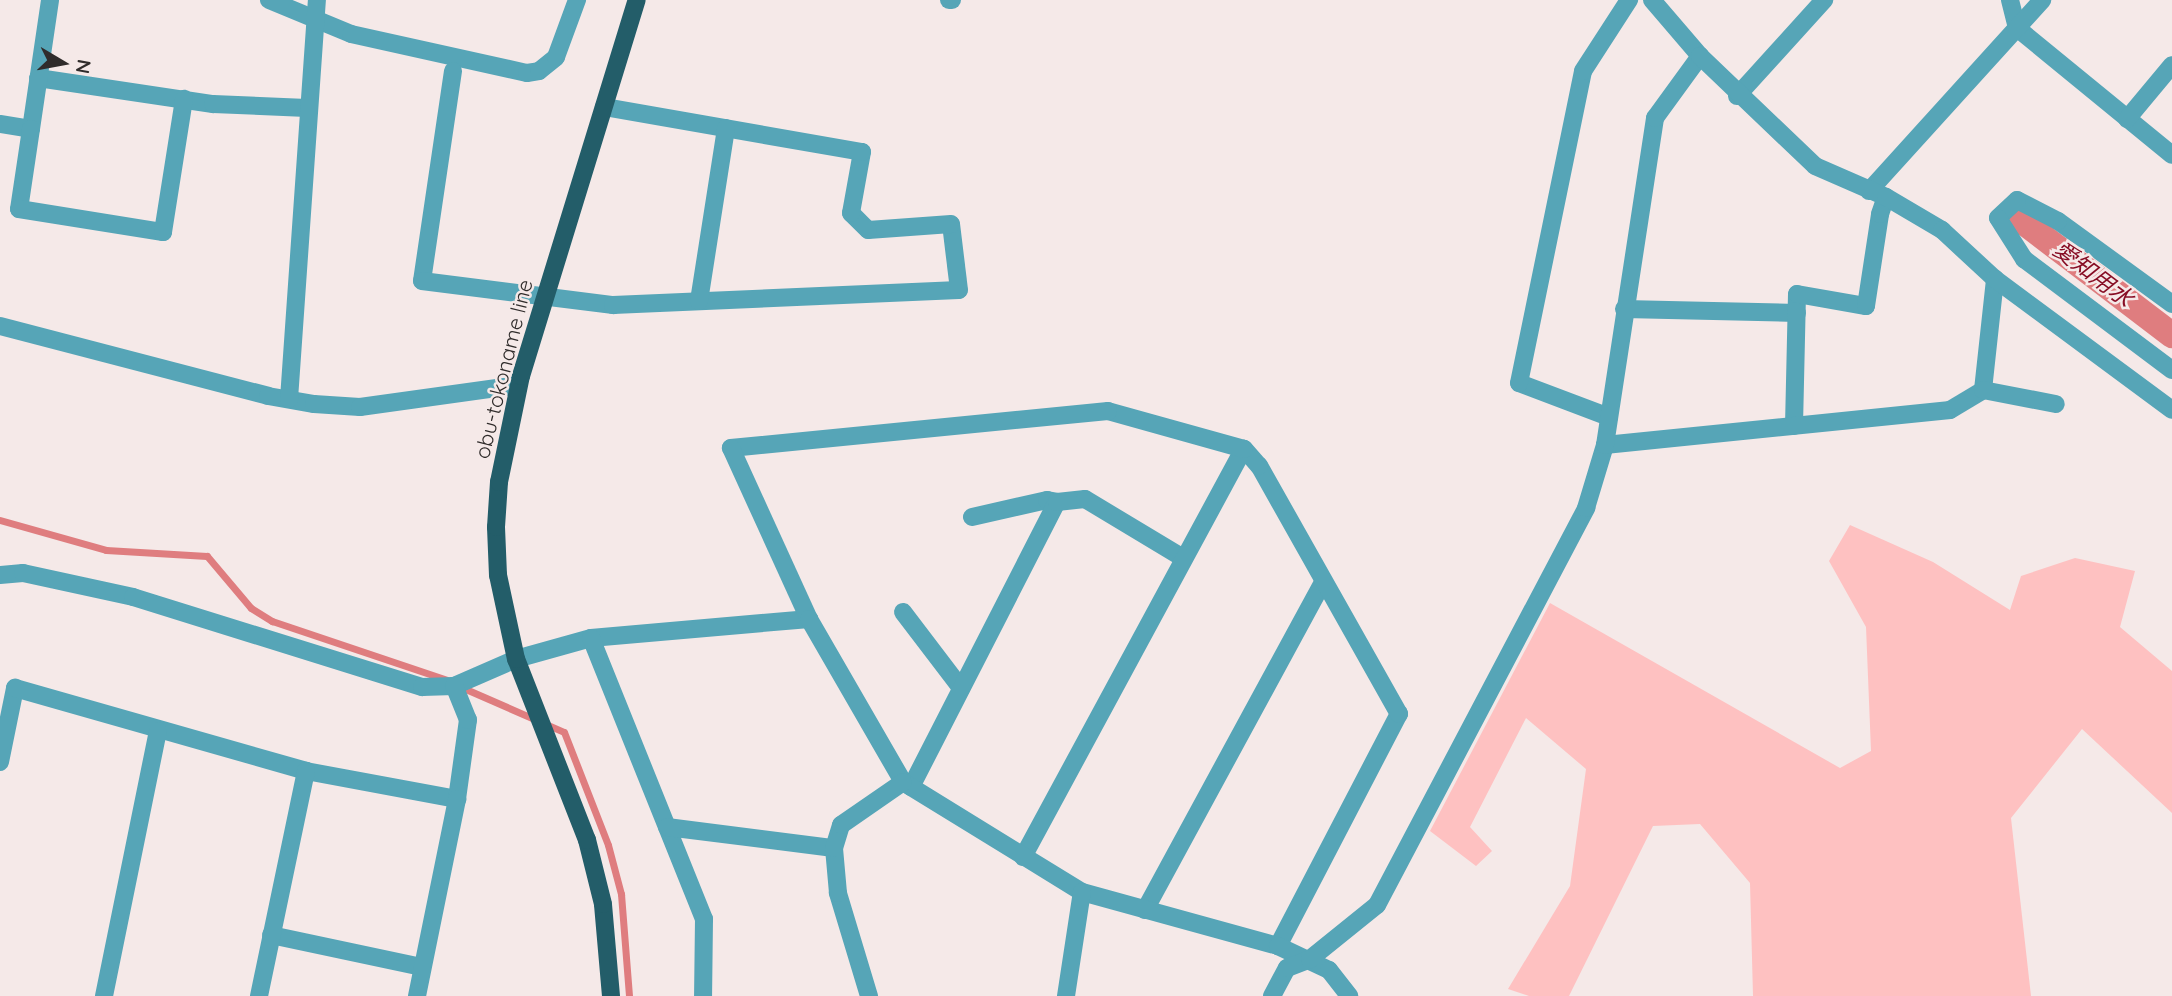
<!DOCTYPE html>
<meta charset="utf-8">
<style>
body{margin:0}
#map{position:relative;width:2172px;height:996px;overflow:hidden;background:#f5e9e8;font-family:Quicksand,"Noto Sans JP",sans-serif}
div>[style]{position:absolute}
.green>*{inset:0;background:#fec1c1}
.stream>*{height:7px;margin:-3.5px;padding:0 3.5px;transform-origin:3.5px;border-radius:3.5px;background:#df7d7f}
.canal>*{height:26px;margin:-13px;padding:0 13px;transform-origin:13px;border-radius:13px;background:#df7d7f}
.minor>*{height:18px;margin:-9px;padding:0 9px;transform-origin:9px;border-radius:9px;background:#56a5b7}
.major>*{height:18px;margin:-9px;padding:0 9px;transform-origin:9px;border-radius:9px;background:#235d69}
span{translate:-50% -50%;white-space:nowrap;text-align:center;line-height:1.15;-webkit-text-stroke:5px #f5e9e8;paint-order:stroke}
.street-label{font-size:21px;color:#302c2b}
.water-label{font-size:23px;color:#870d24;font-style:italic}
.north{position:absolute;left:28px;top:28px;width:70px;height:70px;-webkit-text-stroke:5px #f5e9e8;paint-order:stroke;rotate:100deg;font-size:19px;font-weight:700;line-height:28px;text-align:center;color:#302c2b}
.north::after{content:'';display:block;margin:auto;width:24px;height:32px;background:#302c2b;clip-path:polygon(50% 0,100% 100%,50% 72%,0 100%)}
</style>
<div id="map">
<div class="green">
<div style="clip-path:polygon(1850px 525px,1933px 562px,2010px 610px,2021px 576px,2075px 558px,2135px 571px,2120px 627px,2172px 671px,2172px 813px,2082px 729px,2011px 818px,2031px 996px,1753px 996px,1750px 883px,1700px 824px,1653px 826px,1569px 996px,1529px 996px,1508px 989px,1570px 886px,1586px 769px,1526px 718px,1470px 827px,1492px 851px,1476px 866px,1430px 831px,1550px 603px,1840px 768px,1871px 751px,1866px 627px,1829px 561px)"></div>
</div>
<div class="stream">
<div style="left:0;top:520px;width:110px;rotate:15.8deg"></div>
<div style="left:106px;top:550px;width:101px;rotate:3.4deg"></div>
<div style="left:207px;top:556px;width:68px;rotate:49.8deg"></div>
<div style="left:251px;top:608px;width:25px;rotate:32deg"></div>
<div style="left:272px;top:621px;width:185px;rotate:18.6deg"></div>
<div style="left:461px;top:687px;width:112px;rotate:23.6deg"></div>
<div style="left:564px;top:732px;width:121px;rotate:68.7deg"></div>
<div style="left:608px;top:845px;width:51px;rotate:75.1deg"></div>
<div style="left:621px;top:894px;width:102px;rotate:85.5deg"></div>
</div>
<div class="canal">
<div style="left:2013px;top:214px;width:200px;rotate:37.3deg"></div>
</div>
<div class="minor">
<div style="left:269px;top:0;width:89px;rotate:22.5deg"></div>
<div style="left:351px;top:34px;width:180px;rotate:12.5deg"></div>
<div style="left:527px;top:73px;width:12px;rotate:-9deg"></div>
<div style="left:539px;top:71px;width:22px;rotate:-39deg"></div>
<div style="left:556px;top:57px;width:61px;rotate:-69.8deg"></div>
<div style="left:949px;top:0;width:3px"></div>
<div style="left:1652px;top:0;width:74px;rotate:49.4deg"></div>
<div style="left:2010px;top:0;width:29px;rotate:76deg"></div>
<div style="left:2017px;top:28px;width:200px;rotate:39.3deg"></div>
<div style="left:453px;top:71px;width:212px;rotate:98.4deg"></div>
<div style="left:422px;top:281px;width:193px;rotate:7.2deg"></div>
<div style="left:613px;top:305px;width:346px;rotate:-2.5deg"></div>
<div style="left:959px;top:290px;width:66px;rotate:-96.9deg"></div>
<div style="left:951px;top:224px;width:83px;rotate:175.9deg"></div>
<div style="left:868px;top:230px;width:24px;rotate:-135deg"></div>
<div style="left:851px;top:213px;width:62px;rotate:-79.8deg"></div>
<div style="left:862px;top:152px;width:262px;rotate:-170.1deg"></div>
<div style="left:38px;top:78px;width:177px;rotate:8.5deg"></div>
<div style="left:213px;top:104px;width:94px;rotate:2.4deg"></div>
<div style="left:1737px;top:96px;width:130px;rotate:-47.8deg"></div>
<div style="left:2127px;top:119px;width:70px;rotate:-50.2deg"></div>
<div style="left:0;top:124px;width:31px;rotate:9deg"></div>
<div style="left:31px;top:129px;width:130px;rotate:-81.6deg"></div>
<div style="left:31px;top:129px;width:81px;rotate:98.5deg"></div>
<div style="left:19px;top:209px;width:146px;rotate:9.1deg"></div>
<div style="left:163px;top:232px;width:135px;rotate:-81deg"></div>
<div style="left:1869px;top:191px;width:258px;rotate:-47.8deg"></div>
<div style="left:699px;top:301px;width:175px;rotate:-81.1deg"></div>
<div style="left:2172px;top:304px;width:141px;rotate:-143.9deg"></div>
<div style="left:2058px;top:221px;width:46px;rotate:-152.9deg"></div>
<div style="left:2017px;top:200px;width:26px;rotate:137deg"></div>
<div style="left:1998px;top:218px;width:49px;rotate:57.6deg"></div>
<div style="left:2024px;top:259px;width:185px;rotate:36.9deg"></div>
<div style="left:1624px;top:309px;width:173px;rotate:1.3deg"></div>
<div style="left:0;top:326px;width:277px;rotate:14.6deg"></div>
<div style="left:268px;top:396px;width:47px;rotate:9.9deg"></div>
<div style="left:314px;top:404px;width:46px;rotate:3.7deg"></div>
<div style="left:360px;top:407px;width:160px;rotate:-7.9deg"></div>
<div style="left:1983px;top:390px;width:112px;rotate:-83.8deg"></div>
<div style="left:289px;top:399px;width:400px;rotate:-86deg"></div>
<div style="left:1609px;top:417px;width:96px;rotate:-159.3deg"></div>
<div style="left:1519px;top:383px;width:318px;rotate:-78.4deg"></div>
<div style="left:1583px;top:71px;width:85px;rotate:-57.1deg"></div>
<div style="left:1794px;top:426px;width:132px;rotate:-88.7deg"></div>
<div style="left:1797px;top:294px;width:70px;rotate:9.9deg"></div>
<div style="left:1866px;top:306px;width:93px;rotate:-81.3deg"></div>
<div style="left:1880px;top:214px;width:18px;rotate:-71deg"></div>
<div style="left:1605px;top:445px;width:347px;rotate:-5.8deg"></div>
<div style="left:1950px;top:410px;width:39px;rotate:-31deg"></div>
<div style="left:1983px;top:390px;width:74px;rotate:10.9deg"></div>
<div style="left:972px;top:517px;width:77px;rotate:-12.8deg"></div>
<div style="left:1047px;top:500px;width:10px;rotate:11deg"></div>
<div style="left:0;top:575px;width:23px;rotate:-5deg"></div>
<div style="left:23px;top:573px;width:113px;rotate:12.3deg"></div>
<div style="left:133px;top:597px;width:303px;rotate:17.3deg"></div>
<div style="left:422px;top:687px;width:32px;rotate:-2deg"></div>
<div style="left:454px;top:686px;width:68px;rotate:-23.5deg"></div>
<div style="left:516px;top:659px;width:78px;rotate:-15.6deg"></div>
<div style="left:591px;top:638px;width:219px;rotate:-5deg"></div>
<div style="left:903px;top:612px;width:96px;rotate:52.7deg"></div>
<div style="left:591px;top:638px;width:303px;rotate:68.1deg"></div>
<div style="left:704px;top:919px;width:77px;rotate:90.7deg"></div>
<div style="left:0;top:762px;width:76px;rotate:-78.5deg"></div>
<div style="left:15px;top:688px;width:303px;rotate:15.9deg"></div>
<div style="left:306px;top:771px;width:154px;rotate:10.5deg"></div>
<div style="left:457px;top:799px;width:80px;rotate:-82.1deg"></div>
<div style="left:468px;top:720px;width:37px;rotate:-112deg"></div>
<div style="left:911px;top:787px;width:320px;rotate:-62.9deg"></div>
<div style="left:1057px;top:502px;width:28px;rotate:-6deg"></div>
<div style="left:1085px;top:499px;width:114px;rotate:31deg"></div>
<div style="left:667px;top:827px;width:168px;rotate:7.2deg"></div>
<div style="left:1023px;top:857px;width:464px;rotate:-61.6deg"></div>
<div style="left:1145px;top:910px;width:371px;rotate:-61.5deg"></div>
<div style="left:271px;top:935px;width:154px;rotate:12deg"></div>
<div style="left:1278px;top:946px;width:262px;rotate:-62.5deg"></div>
<div style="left:1399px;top:714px;width:285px;rotate:-119.4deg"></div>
<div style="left:1259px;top:466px;width:23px;rotate:-131deg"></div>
<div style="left:1244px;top:449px;width:141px;rotate:-164.4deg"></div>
<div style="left:1108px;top:411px;width:379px;rotate:174.4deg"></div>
<div style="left:731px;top:448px;width:188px;rotate:65.5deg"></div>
<div style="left:809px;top:619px;width:188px;rotate:60deg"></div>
<div style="left:903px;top:782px;width:210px;rotate:31.6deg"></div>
<div style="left:1082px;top:892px;width:203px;rotate:15.4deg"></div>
<div style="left:1278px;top:946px;width:56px;rotate:25.2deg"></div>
<div style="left:1329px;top:970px;width:33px;rotate:52deg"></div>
<div style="left:104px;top:996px;width:270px;rotate:-78.5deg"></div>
<div style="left:259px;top:996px;width:230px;rotate:-78.2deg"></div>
<div style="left:417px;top:996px;width:201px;rotate:-78.5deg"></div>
<div style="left:869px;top:996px;width:108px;rotate:-106.8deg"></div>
<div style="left:838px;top:893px;width:45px;rotate:-95.1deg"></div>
<div style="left:834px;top:848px;width:24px;rotate:-73deg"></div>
<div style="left:841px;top:825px;width:75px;rotate:-34.7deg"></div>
<div style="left:1066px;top:996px;width:105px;rotate:-81.3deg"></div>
<div style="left:1272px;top:996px;width:32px;rotate:-62deg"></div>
<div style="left:1287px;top:968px;width:25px;rotate:-21deg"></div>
<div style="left:1310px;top:959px;width:86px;rotate:-38.9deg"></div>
<div style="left:1377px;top:905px;width:449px;rotate:-62.2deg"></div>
<div style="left:1586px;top:508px;width:66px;rotate:-73.2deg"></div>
<div style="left:1605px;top:445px;width:331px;rotate:-81.3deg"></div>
<div style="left:1655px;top:118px;width:77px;rotate:-54deg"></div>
<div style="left:1700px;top:56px;width:159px;rotate:43.7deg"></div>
<div style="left:1815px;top:166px;width:77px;rotate:23.6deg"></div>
<div style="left:1886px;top:197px;width:65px;rotate:30.5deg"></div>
<div style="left:1942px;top:230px;width:72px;rotate:42.8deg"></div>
<div style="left:1995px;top:279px;width:220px;rotate:36.5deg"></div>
</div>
<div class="major">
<div style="left:611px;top:996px;width:92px;rotate:-95deg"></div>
<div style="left:603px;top:904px;width:66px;rotate:-104deg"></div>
<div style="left:587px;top:840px;width:194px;rotate:-111.4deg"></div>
<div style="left:516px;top:659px;width:86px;rotate:-102.1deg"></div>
<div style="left:498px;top:575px;width:48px;rotate:-92.4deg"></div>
<div style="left:496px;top:527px;width:45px;rotate:-86.2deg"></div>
<div style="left:499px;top:482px;width:108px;rotate:-78.3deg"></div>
<div style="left:521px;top:376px;width:393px;rotate:-72.9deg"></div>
</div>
<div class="street-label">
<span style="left:503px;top:369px;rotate:-76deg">obu-tokoname line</span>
</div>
<div class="water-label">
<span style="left:2093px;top:274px;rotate:37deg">愛知用水</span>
</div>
<div class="north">N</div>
</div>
